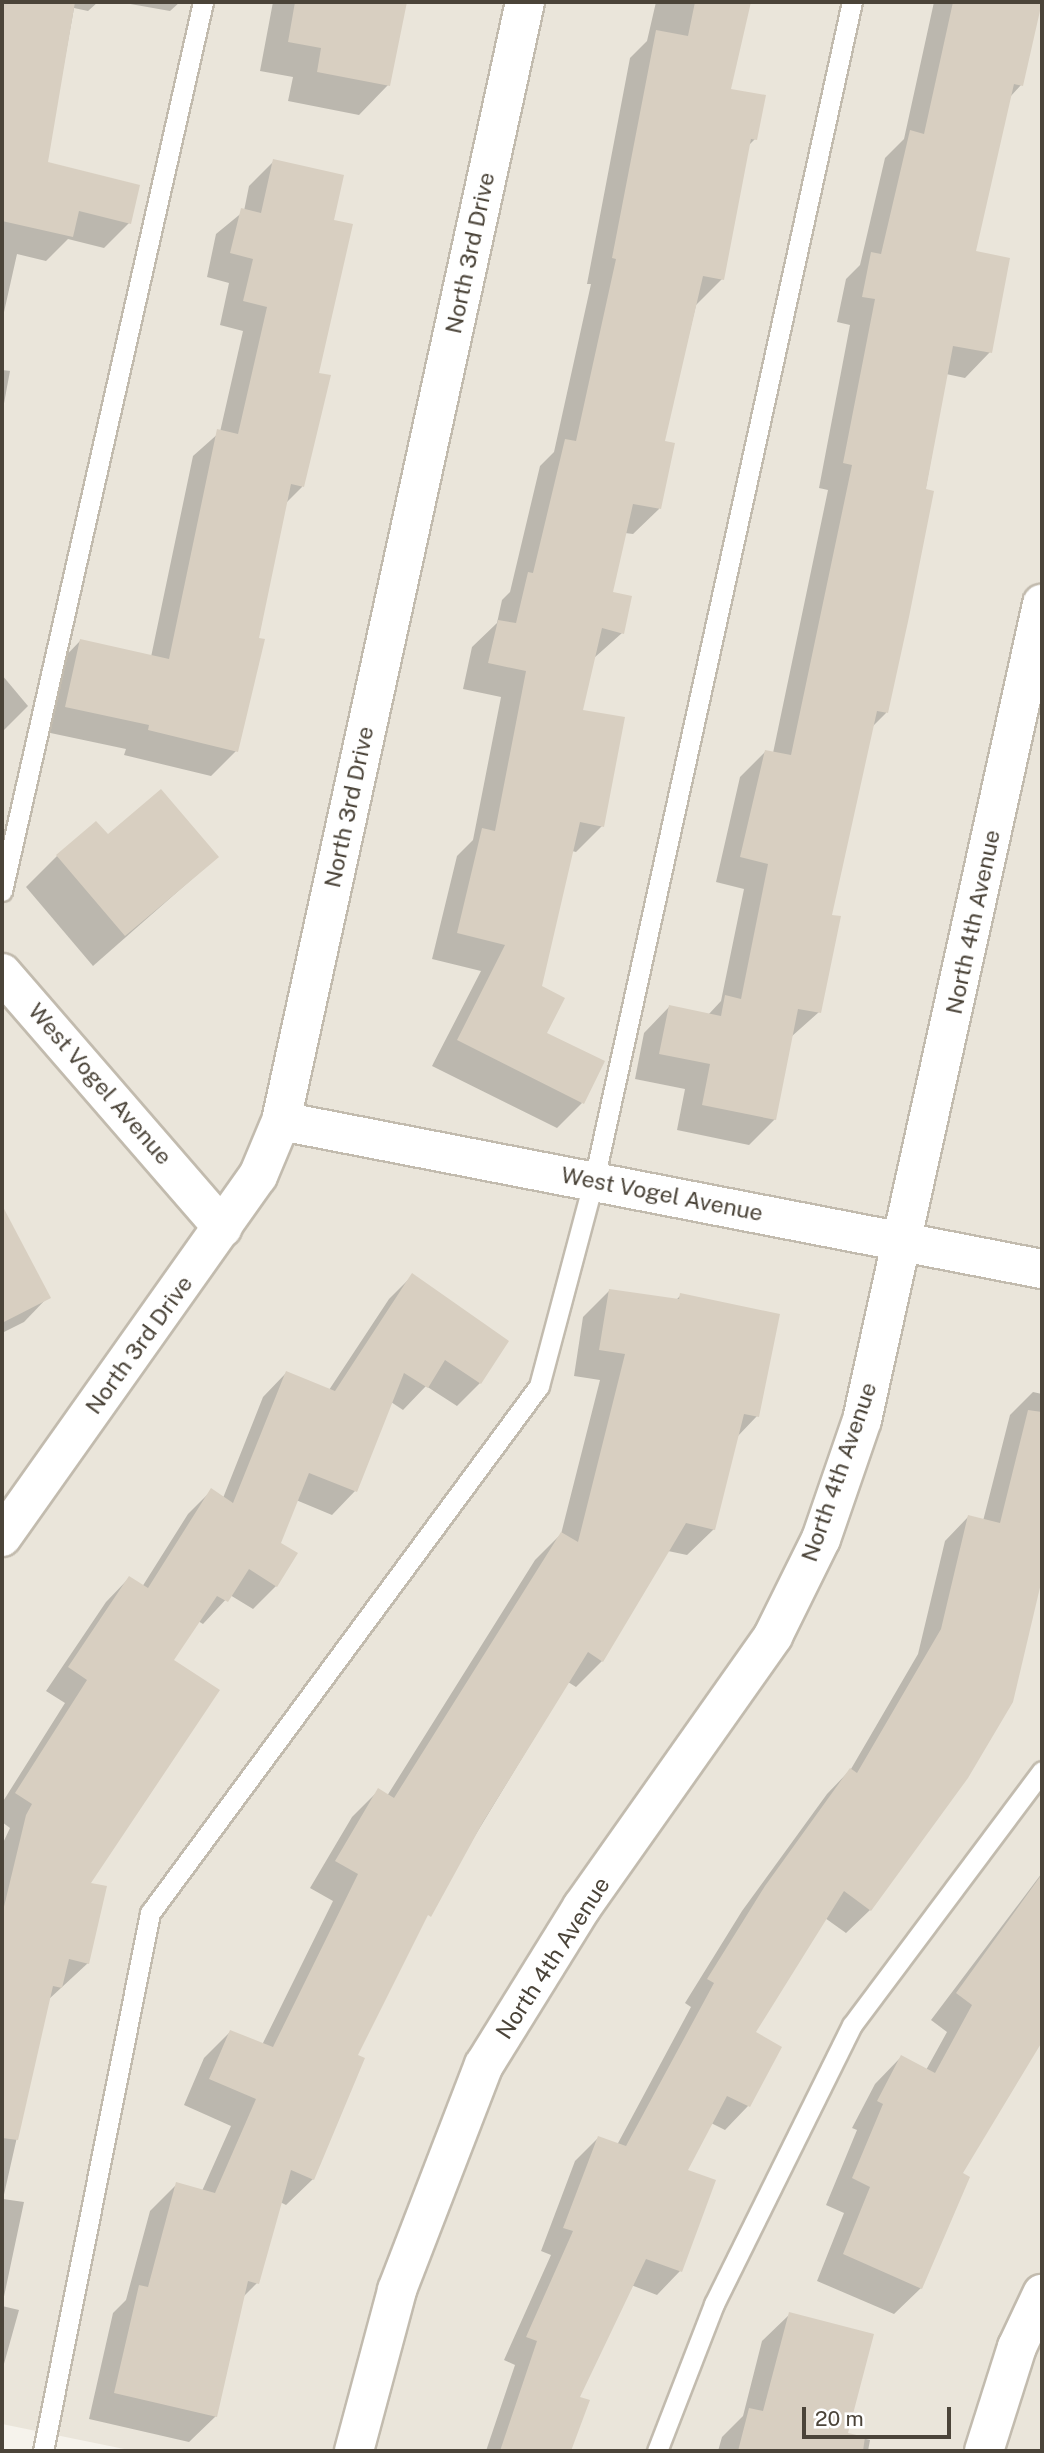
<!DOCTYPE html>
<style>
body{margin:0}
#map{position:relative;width:1044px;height:2453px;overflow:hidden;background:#f6f3ec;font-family:"Public Sans",sans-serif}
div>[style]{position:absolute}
.residential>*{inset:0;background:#eae5da}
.shadow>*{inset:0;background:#0003}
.building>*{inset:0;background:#d8cfc1}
.roads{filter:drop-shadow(2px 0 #c2bbae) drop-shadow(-2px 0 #c2bbae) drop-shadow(0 2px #c2bbae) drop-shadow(0 -2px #c2bbae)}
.lane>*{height:19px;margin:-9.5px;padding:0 9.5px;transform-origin:9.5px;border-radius:9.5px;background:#fff}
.street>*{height:38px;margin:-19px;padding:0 19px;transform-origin:19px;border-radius:19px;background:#fff}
span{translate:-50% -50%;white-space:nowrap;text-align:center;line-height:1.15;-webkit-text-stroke:5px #fff;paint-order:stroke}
.street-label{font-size:23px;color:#4b4439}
.frame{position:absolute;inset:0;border:4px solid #4b4439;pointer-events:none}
.scale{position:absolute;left:802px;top:2407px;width:149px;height:32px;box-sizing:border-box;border:4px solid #4b4439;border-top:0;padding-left:9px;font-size:21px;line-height:24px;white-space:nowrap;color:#4b4439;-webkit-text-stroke:5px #fff;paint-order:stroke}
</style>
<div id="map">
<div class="residential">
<div style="clip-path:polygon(2px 2px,1042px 2px,1042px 2451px,134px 2451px,2px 2424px)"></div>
</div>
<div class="shadow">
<div style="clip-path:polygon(2px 2px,98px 2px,88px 11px,74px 8px,46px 163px,129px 223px,104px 248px,68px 239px,46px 261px,17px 254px,2px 321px)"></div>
<div style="clip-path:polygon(119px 2px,180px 2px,170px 11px)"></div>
<div style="clip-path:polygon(273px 2px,405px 2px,388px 85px,359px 115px,288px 101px,293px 77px,260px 71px)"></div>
<div style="clip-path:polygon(656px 2px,747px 2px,729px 90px,755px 139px,747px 147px,722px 279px,696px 305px,663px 442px,659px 509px,633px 534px,625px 533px,611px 593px,622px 633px,594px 658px,581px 711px,602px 826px,576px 852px,572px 851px,540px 987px,544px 1033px,582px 1103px,557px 1128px,432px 1066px,481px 971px,432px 959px,457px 856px,473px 840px,501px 697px,463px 689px,472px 647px,497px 623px,502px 600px,510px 592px,540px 466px,554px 452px,591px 284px,587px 284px,630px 58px,647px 41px)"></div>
<div style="clip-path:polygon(934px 2px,1040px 2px,1021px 85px,1010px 97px,974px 253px,990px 352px,965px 378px,946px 374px,886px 713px,872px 727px,830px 916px,819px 1012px,791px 1037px,775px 1119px,749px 1145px,677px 1130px,685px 1089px,635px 1079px,644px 1033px,669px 1007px,708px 1015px,721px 1001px,744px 889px,716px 882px,740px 777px,765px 752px,773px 753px,828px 490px,819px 488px,850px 325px,837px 322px,846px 279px,860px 265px,885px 158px,904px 139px)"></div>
<div style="clip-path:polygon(274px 161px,332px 221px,317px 374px,302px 487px,285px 504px,236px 751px,211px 776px,124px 755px,126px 749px,41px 731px,56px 666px,80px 641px,151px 657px,193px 456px,220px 432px,243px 331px,220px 325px,229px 283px,207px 277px,216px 234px,244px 211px,249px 186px)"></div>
<div style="clip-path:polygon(2px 370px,10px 371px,2px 414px)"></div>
<div style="clip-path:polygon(2px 675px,28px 706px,2px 732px)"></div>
<div style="clip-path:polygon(107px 836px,217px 857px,93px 966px,26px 887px,57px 856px)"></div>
<div style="clip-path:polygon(22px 1247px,48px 1297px,24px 1322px,2px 1333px,2px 1258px)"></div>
<div style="clip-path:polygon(412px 1276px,480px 1383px,457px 1406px,426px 1386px,403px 1410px,391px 1402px,355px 1491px,332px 1515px,296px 1500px,279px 1543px,276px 1586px,253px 1609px,230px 1595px,203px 1624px,198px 1621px,172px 1660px,88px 1884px,88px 1963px,48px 2000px,3px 2199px,24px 2202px,2px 2306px,19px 2310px,2px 2371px,2px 1845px,10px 1828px,2px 1822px,2px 1803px,65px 1703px,46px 1691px,106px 1602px,129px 1578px,142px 1587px,188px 1514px,211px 1491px,223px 1498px,263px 1397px,286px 1373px,329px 1390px,389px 1299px)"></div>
<div style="clip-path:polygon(609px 1291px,675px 1301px,681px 1295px,757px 1416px,737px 1437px,714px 1529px,687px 1555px,668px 1551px,602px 1661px,576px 1687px,568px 1682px,421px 1925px,356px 2056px,313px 2179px,286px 2205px,280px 2202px,257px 2283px,242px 2298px,216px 2416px,189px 2442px,89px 2419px,113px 2313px,126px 2300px,150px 2211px,177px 2184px,202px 2191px,231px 2126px,184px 2105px,204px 2058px,230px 2032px,262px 2045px,333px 1901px,310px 1888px,352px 1817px,379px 1790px,387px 1796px,535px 1560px,561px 1534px,600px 1380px,574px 1376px,583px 1317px)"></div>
<div style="clip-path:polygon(1033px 1392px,1042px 1394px,1042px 1571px,1012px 1702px,870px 1910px,846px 1933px,825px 1918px,753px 2033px,748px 2106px,725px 2130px,711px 2123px,686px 2171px,680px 2271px,657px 2295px,631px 2285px,578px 2398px,587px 2401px,569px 2451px,486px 2451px,515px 2365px,504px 2360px,551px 2255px,541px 2251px,575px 2161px,598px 2138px,617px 2145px,691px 2007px,685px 2003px,742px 1911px,827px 1794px,851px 1769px,918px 1654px,945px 1541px,968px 1517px,983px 1521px,1010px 1415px)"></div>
<div style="clip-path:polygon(1042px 1873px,1042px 2039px,961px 2174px,921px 2288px,894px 2314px,817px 2281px,844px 2213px,826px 2205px,857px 2130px,852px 2128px,875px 2084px,901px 2057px,926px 2070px,947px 2032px,931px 2020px)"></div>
<div style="clip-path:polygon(790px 2314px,846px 2434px,870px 2440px,868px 2451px,718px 2451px,722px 2437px,743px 2416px,762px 2341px)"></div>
</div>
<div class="building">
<div style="clip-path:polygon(2px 2px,75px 2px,48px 162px,140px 185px,131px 224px,79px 211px,73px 237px,2px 221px)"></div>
<div style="clip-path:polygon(295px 2px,407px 2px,390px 86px,317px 72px,321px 48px,288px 42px)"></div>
<div style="clip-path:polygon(695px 2px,751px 2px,731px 89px,766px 95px,757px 140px,751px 139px,724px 280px,703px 276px,665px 441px,675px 443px,661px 509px,633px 504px,613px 592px,632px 596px,624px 634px,602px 628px,583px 710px,625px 717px,604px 827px,580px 822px,542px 986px,565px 998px,547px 1033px,605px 1061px,584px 1104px,457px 1040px,505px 945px,457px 933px,482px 828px,495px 831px,526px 671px,488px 663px,498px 620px,516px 623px,528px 572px,533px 573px,565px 439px,576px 441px,616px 259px,612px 258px,656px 30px,688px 36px)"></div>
<div style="clip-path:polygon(953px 2px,1042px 2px,1023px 86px,1014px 84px,976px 251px,1010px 258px,992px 353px,953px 346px,926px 489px,934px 491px,909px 617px,888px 713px,877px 711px,832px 915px,841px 916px,821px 1013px,798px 1009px,776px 1120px,702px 1105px,710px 1064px,659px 1054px,669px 1005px,721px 1016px,725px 995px,741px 999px,768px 864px,740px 857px,765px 750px,791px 755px,852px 465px,843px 463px,875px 299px,862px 297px,871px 252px,881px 254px,910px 130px,924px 134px)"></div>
<div style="clip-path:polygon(273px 159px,344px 175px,334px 220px,353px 224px,319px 373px,331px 375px,304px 487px,291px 484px,259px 638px,265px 639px,238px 752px,148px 730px,149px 725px,65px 707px,80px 639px,169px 659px,217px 429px,238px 434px,267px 307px,243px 301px,253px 259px,230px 253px,241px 208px,261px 213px)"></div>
<div style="clip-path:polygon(161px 789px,219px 857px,125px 936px,56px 855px,96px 821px,108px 834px)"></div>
<div style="clip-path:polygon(2px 1205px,51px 1298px,2px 1323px)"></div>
<div style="clip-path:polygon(412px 1273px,509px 1341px,481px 1384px,445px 1360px,428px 1388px,404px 1373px,357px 1492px,309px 1473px,281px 1543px,298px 1553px,277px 1587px,249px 1569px,228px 1602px,217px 1596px,174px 1660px,220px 1690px,91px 1883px,107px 1886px,89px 1964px,69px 1959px,62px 1988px,53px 1986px,18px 2140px,2px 2138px,2px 1915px,26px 1815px,32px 1804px,15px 1793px,87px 1680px,68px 1667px,129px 1576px,148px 1588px,211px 1488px,233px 1503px,286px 1371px,335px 1391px)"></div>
<div style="clip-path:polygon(609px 1289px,679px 1299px,680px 1293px,780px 1314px,759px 1417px,744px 1414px,715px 1530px,686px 1523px,603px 1662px,588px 1652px,483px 1822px,431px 1917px,428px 1915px,358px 2055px,365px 2058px,314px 2180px,291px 2170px,259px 2284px,248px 2281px,217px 2417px,114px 2393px,139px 2285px,148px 2287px,176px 2182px,215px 2193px,256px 2099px,209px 2079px,230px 2030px,273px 2047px,358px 1874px,335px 1861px,378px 1788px,394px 1798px,561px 1532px,578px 1542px,625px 1354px,599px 1350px)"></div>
<div style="clip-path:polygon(1028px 1410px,1042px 1412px,1042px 1579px,1013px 1702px,968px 1778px,871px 1911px,844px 1891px,756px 2032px,782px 2047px,750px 2107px,727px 2096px,688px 2170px,716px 2180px,682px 2272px,646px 2259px,580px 2397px,590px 2400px,571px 2451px,500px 2451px,537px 2341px,526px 2337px,573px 2231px,563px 2228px,598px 2136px,626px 2146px,714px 1983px,707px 1979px,765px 1886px,850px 1768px,857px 1773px,941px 1629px,968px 1515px,1000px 1523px)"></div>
<div style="clip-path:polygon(1042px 1874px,1042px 2042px,963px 2173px,970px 2177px,922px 2289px,843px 2254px,870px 2187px,852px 2178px,883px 2104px,877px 2101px,901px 2055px,935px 2073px,972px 2005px,956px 1993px)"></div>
<div style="clip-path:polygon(789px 2312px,874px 2334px,848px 2433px,865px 2437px,863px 2451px,738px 2451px,749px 2408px,763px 2411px)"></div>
</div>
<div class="roads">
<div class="lane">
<div style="left:2px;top:891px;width:911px;rotate:-77.26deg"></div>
<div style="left:43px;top:2451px;width:549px;rotate:-78.75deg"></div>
<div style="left:150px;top:1913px;width:655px;rotate:-53.57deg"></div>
<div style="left:539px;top:1386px;width:213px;rotate:-75.1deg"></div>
<div style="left:594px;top:1180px;width:1206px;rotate:-77.65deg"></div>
<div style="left:657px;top:2451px;width:158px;rotate:-68.8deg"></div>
<div style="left:714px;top:2304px;width:311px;rotate:-63.7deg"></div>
<div style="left:852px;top:2025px;width:317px;rotate:-53.2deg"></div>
</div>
<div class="street">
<div style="left:2px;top:973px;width:337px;rotate:49.1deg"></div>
<div style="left:281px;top:1121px;width:775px;rotate:11.01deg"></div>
<div style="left:2px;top:1537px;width:443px;rotate:-54.7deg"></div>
<div style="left:258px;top:1176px;width:60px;rotate:-67.3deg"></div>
<div style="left:281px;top:1121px;width:1145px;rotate:-77.7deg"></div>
<div style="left:354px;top:2451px;width:167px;rotate:-75deg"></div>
<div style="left:397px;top:2290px;width:241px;rotate:-68.9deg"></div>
<div style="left:484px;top:2065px;width:186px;rotate:-58.2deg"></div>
<div style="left:582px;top:1907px;width:332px;rotate:-54.8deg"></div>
<div style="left:773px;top:1636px;width:108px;rotate:-63.7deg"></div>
<div style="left:821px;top:1539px;width:126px;rotate:-71deg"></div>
<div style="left:862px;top:1420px;width:836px;rotate:-77.56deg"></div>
<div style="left:984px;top:2451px;width:109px;rotate:-72.4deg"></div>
<div style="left:1017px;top:2347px;width:59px;rotate:-64.7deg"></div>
</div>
</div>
<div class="street-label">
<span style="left:470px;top:253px;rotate:-78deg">North 3rd Drive</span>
<span style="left:349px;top:807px;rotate:-78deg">North 3rd Drive</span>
<span style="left:973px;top:922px;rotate:-78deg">North 4th Avenue</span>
<span style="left:100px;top:1084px;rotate:49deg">West Vogel Avenue</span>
<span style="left:662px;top:1194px;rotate:11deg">West Vogel Avenue</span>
<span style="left:139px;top:1345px;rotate:-54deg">North 3rd Drive</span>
<span style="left:839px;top:1472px;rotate:-71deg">North 4th Avenue</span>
<span style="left:553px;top:1958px;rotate:-57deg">North 4th Avenue</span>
</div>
<div class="frame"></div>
<div class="scale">20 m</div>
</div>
